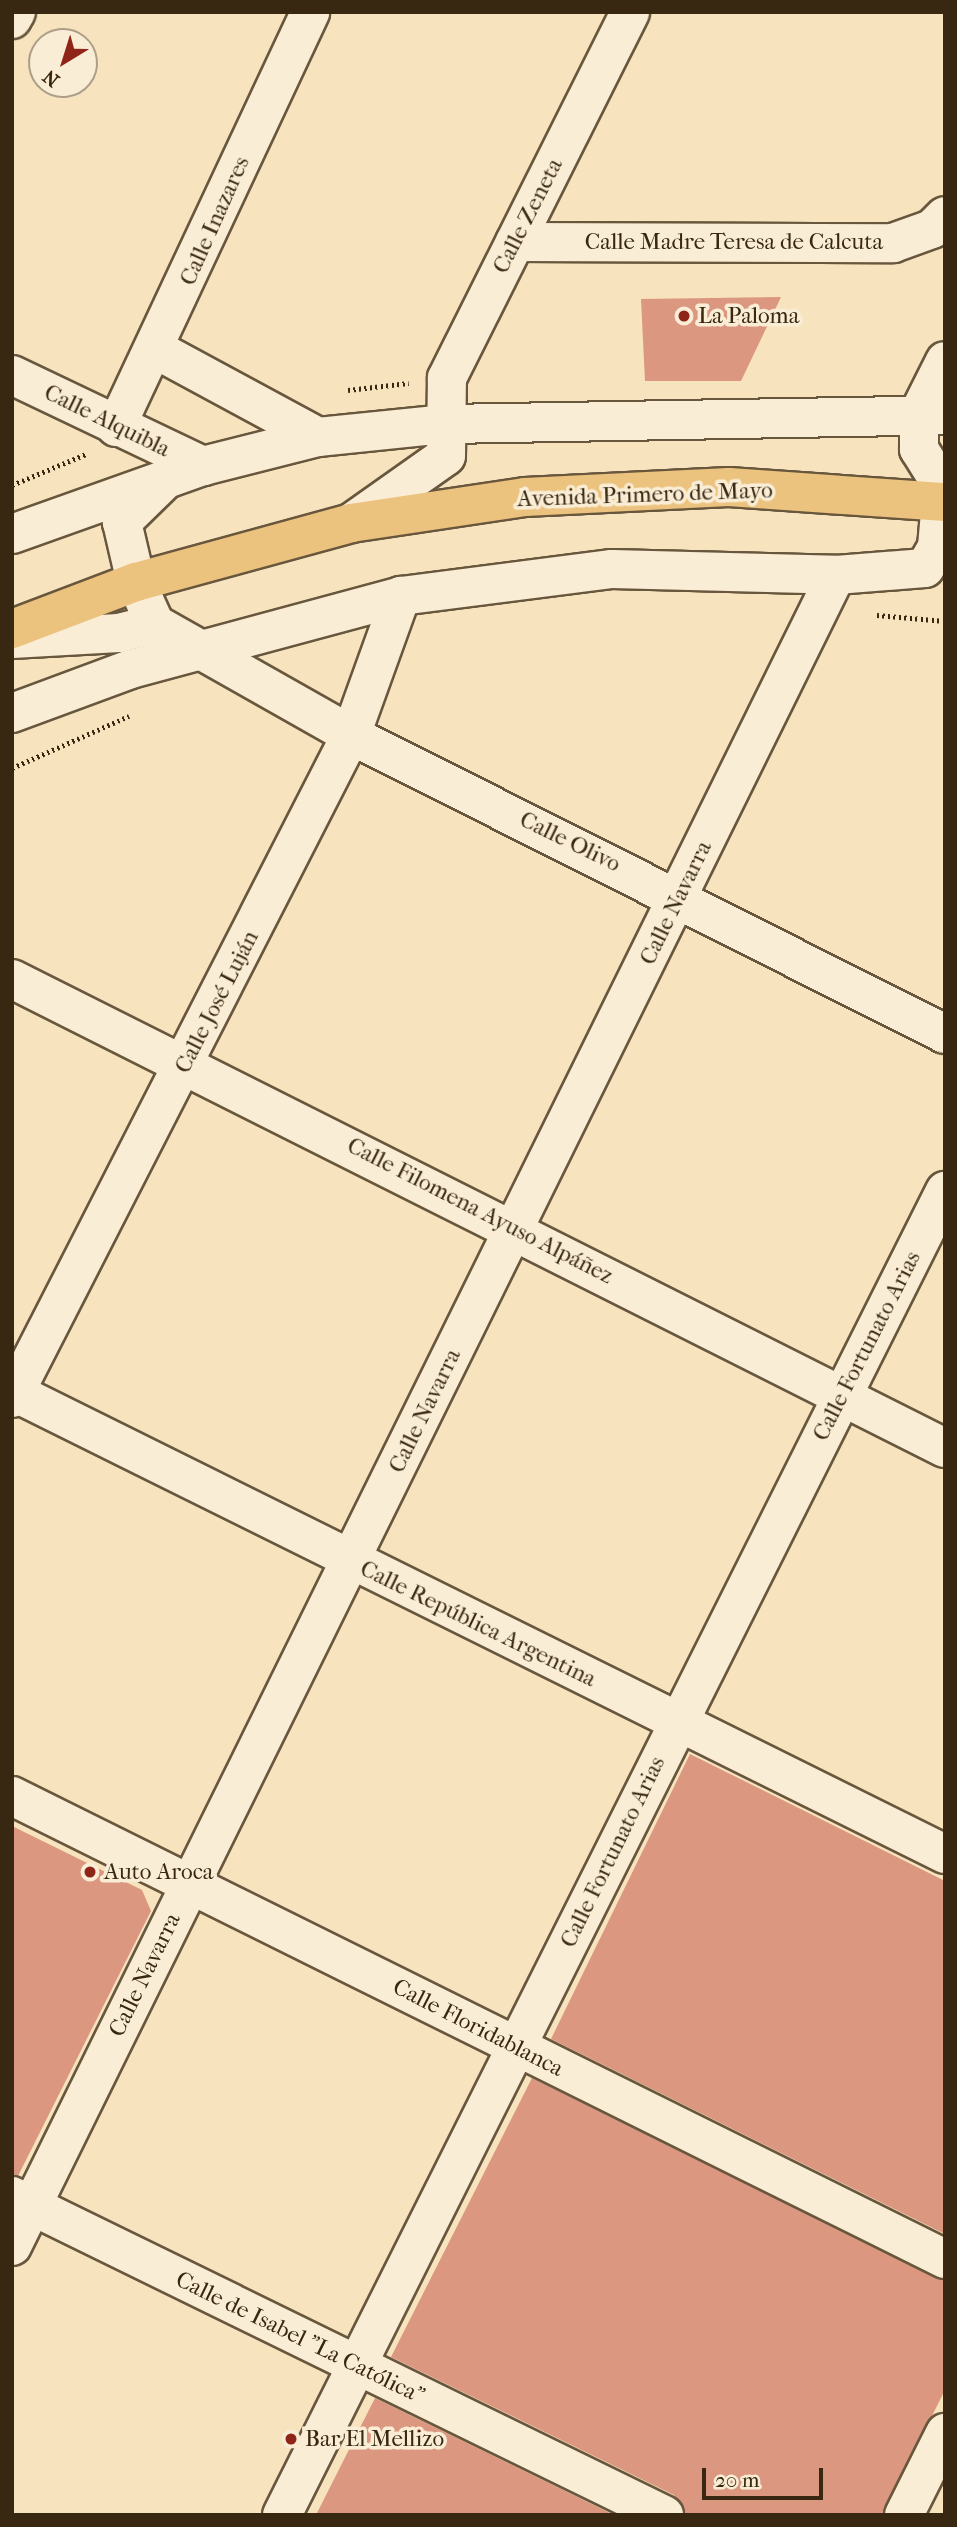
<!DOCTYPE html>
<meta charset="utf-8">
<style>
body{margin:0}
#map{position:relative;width:957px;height:2527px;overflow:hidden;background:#f7e3be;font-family:"IM FELL French Canon",serif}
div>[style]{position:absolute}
.building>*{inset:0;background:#db9780}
.path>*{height:4.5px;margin-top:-2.25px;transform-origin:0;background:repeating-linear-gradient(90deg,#382812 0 2px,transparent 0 5.5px)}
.roads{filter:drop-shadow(2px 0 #68573d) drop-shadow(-2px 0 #68573d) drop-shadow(0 2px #68573d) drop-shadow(0 -2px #68573d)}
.street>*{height:38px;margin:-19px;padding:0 19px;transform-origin:19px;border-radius:19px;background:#faedd5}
.primary>*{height:38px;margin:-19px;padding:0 19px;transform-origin:19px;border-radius:19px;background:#ecc27f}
.dots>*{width:19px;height:19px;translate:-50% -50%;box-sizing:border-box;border:4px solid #faedd5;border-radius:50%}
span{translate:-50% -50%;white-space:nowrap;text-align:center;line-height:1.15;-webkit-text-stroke:7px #faedd5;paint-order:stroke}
.street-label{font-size:23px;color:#382812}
.poi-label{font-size:23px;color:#382812}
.left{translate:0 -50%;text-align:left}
.frame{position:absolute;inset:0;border:14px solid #382812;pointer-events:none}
.north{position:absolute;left:28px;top:28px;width:70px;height:70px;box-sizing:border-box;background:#faedd5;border:2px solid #ac9e87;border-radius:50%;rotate:218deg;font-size:19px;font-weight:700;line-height:28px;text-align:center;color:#382812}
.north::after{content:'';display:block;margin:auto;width:24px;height:32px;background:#8f2418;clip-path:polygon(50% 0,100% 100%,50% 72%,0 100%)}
.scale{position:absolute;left:702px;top:2468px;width:121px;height:32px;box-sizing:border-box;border:4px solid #382812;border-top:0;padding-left:9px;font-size:21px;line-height:24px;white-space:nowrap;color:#382812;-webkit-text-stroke:5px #faedd5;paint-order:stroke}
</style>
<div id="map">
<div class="building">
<div style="clip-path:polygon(781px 297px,741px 381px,645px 381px,641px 299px)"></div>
<div style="clip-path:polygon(690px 1754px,945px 1881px,945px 2234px,551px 2039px)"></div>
<div style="clip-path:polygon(12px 1826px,142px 1890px,151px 1911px,18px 2176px,12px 2174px)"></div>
<div style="clip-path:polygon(532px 2078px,945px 2281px,945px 2390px,882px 2515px,686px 2515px,674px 2495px,391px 2357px)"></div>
<div style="clip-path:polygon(375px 2398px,614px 2515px,316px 2515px)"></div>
</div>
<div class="path">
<div style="left:348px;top:390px;width:61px;rotate:-6.5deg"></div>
<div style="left:12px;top:485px;width:80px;rotate:-22.7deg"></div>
<div style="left:877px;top:615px;width:68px;rotate:5deg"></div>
<div style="left:12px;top:768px;width:128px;rotate:-24deg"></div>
</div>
<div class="roads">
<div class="street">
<div style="left:12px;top:19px;width:8px;rotate:-60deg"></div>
<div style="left:515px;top:242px;width:378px;rotate:0.2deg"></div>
<div style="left:893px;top:243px;width:41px;rotate:-19.7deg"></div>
<div style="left:932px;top:229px;width:18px;rotate:-45deg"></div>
<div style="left:157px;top:350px;width:183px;rotate:28.4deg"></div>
<div style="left:12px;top:375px;width:212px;rotate:25.5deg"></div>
<div style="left:116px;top:427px;width:458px;rotate:-64.9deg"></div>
<div style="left:164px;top:481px;width:59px;rotate:135.7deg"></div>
<div style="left:122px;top:522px;width:62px;rotate:76.9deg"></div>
<div style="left:136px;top:582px;width:46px;rotate:65.7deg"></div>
<div style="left:155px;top:624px;width:225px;rotate:29.5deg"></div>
<div style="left:351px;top:735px;width:665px;rotate:26.72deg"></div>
<div style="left:351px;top:523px;width:116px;rotate:-35.2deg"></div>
<div style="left:446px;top:456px;width:78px;rotate:-89.3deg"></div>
<div style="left:447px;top:378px;width:409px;rotate:-63.4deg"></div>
<div style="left:12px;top:534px;width:203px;rotate:-19.6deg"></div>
<div style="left:203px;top:466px;width:119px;rotate:-14.2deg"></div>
<div style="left:318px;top:437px;width:129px;rotate:-5.8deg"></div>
<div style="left:446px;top:424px;width:499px;rotate:-1deg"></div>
<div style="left:12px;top:639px;width:107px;rotate:-3.2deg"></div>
<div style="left:119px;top:633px;width:37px;rotate:-14deg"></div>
<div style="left:12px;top:713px;width:127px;rotate:-20.3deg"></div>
<div style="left:131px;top:669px;width:280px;rotate:-15.1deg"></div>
<div style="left:401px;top:596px;width:213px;rotate:-7.3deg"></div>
<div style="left:612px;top:569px;width:224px;rotate:1.5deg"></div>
<div style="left:836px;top:575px;width:89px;rotate:-4.5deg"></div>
<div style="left:925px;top:568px;width:24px;rotate:-60deg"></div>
<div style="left:937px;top:547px;width:46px;rotate:-85deg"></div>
<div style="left:941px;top:501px;width:20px;rotate:-96deg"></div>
<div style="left:939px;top:481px;width:38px;rotate:-122deg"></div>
<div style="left:919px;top:449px;width:36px;rotate:-90deg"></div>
<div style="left:919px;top:413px;width:58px;rotate:-63.4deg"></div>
<div style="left:12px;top:979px;width:1044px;rotate:26.69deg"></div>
<div style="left:12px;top:1391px;width:1042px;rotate:26.39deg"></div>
<div style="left:12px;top:1398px;width:745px;rotate:-62.92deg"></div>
<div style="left:351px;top:735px;width:148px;rotate:-70.2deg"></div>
<div style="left:12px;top:1796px;width:1042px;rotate:26.39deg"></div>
<div style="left:12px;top:2196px;width:726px;rotate:26.07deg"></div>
<div style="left:12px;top:2246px;width:1863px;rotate:-63.75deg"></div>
<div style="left:282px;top:2515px;width:1481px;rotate:-63.4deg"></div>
<div style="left:904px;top:2515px;width:92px;rotate:-63.4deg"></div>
</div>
<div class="primary">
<div style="left:12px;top:629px;width:133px;rotate:-20.8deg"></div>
<div style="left:136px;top:582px;width:223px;rotate:-15.3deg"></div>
<div style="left:351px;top:523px;width:176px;rotate:-8.5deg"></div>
<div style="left:525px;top:497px;width:204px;rotate:-2.8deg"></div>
<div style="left:729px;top:487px;width:217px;rotate:4deg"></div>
</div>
</div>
<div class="dots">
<div style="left:684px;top:316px;background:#8f2418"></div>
<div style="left:90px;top:1872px;background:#8f2418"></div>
<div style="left:291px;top:2439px;background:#8f2418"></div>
</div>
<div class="street-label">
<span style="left:528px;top:216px;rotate:-63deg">Calle Zeneta</span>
<span style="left:215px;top:221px;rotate:-66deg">Calle Inazares</span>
<span style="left:734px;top:242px">Calle Madre Teresa de Calcuta</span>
<span style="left:107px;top:421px;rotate:26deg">Calle Alquibla</span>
<span style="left:645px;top:495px;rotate:-2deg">Avenida Primero de Mayo</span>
<span style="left:570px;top:842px;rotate:26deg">Calle Olivo</span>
<span style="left:676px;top:903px;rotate:-64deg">Calle Navarra</span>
<span style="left:217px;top:1002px;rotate:-63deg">Calle José Luján</span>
<span style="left:480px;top:1211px;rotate:27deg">Calle Filomena Ayuso Alpáñez</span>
<span style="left:867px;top:1346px;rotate:-63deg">Calle Fortunato Arias</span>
<span style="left:425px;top:1411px;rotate:-64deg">Calle Navarra</span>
<span style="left:478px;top:1624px;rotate:26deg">Calle República Argentina</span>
<span style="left:613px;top:1852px;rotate:-64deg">Calle Fortunato Arias</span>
<span style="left:145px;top:1975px;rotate:-64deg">Calle Navarra</span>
<span style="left:478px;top:2028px;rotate:27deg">Calle Floridablanca</span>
<span style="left:300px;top:2338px;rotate:26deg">Calle de Isabel "La Católica"</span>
</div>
<div class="poi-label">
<span class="left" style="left:698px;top:316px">La Paloma</span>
<span class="left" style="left:104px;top:1872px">Auto Aroca</span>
<span class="left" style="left:305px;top:2439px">Bar El Mellizo</span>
</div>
<div class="frame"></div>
<div class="north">N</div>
<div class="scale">20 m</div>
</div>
